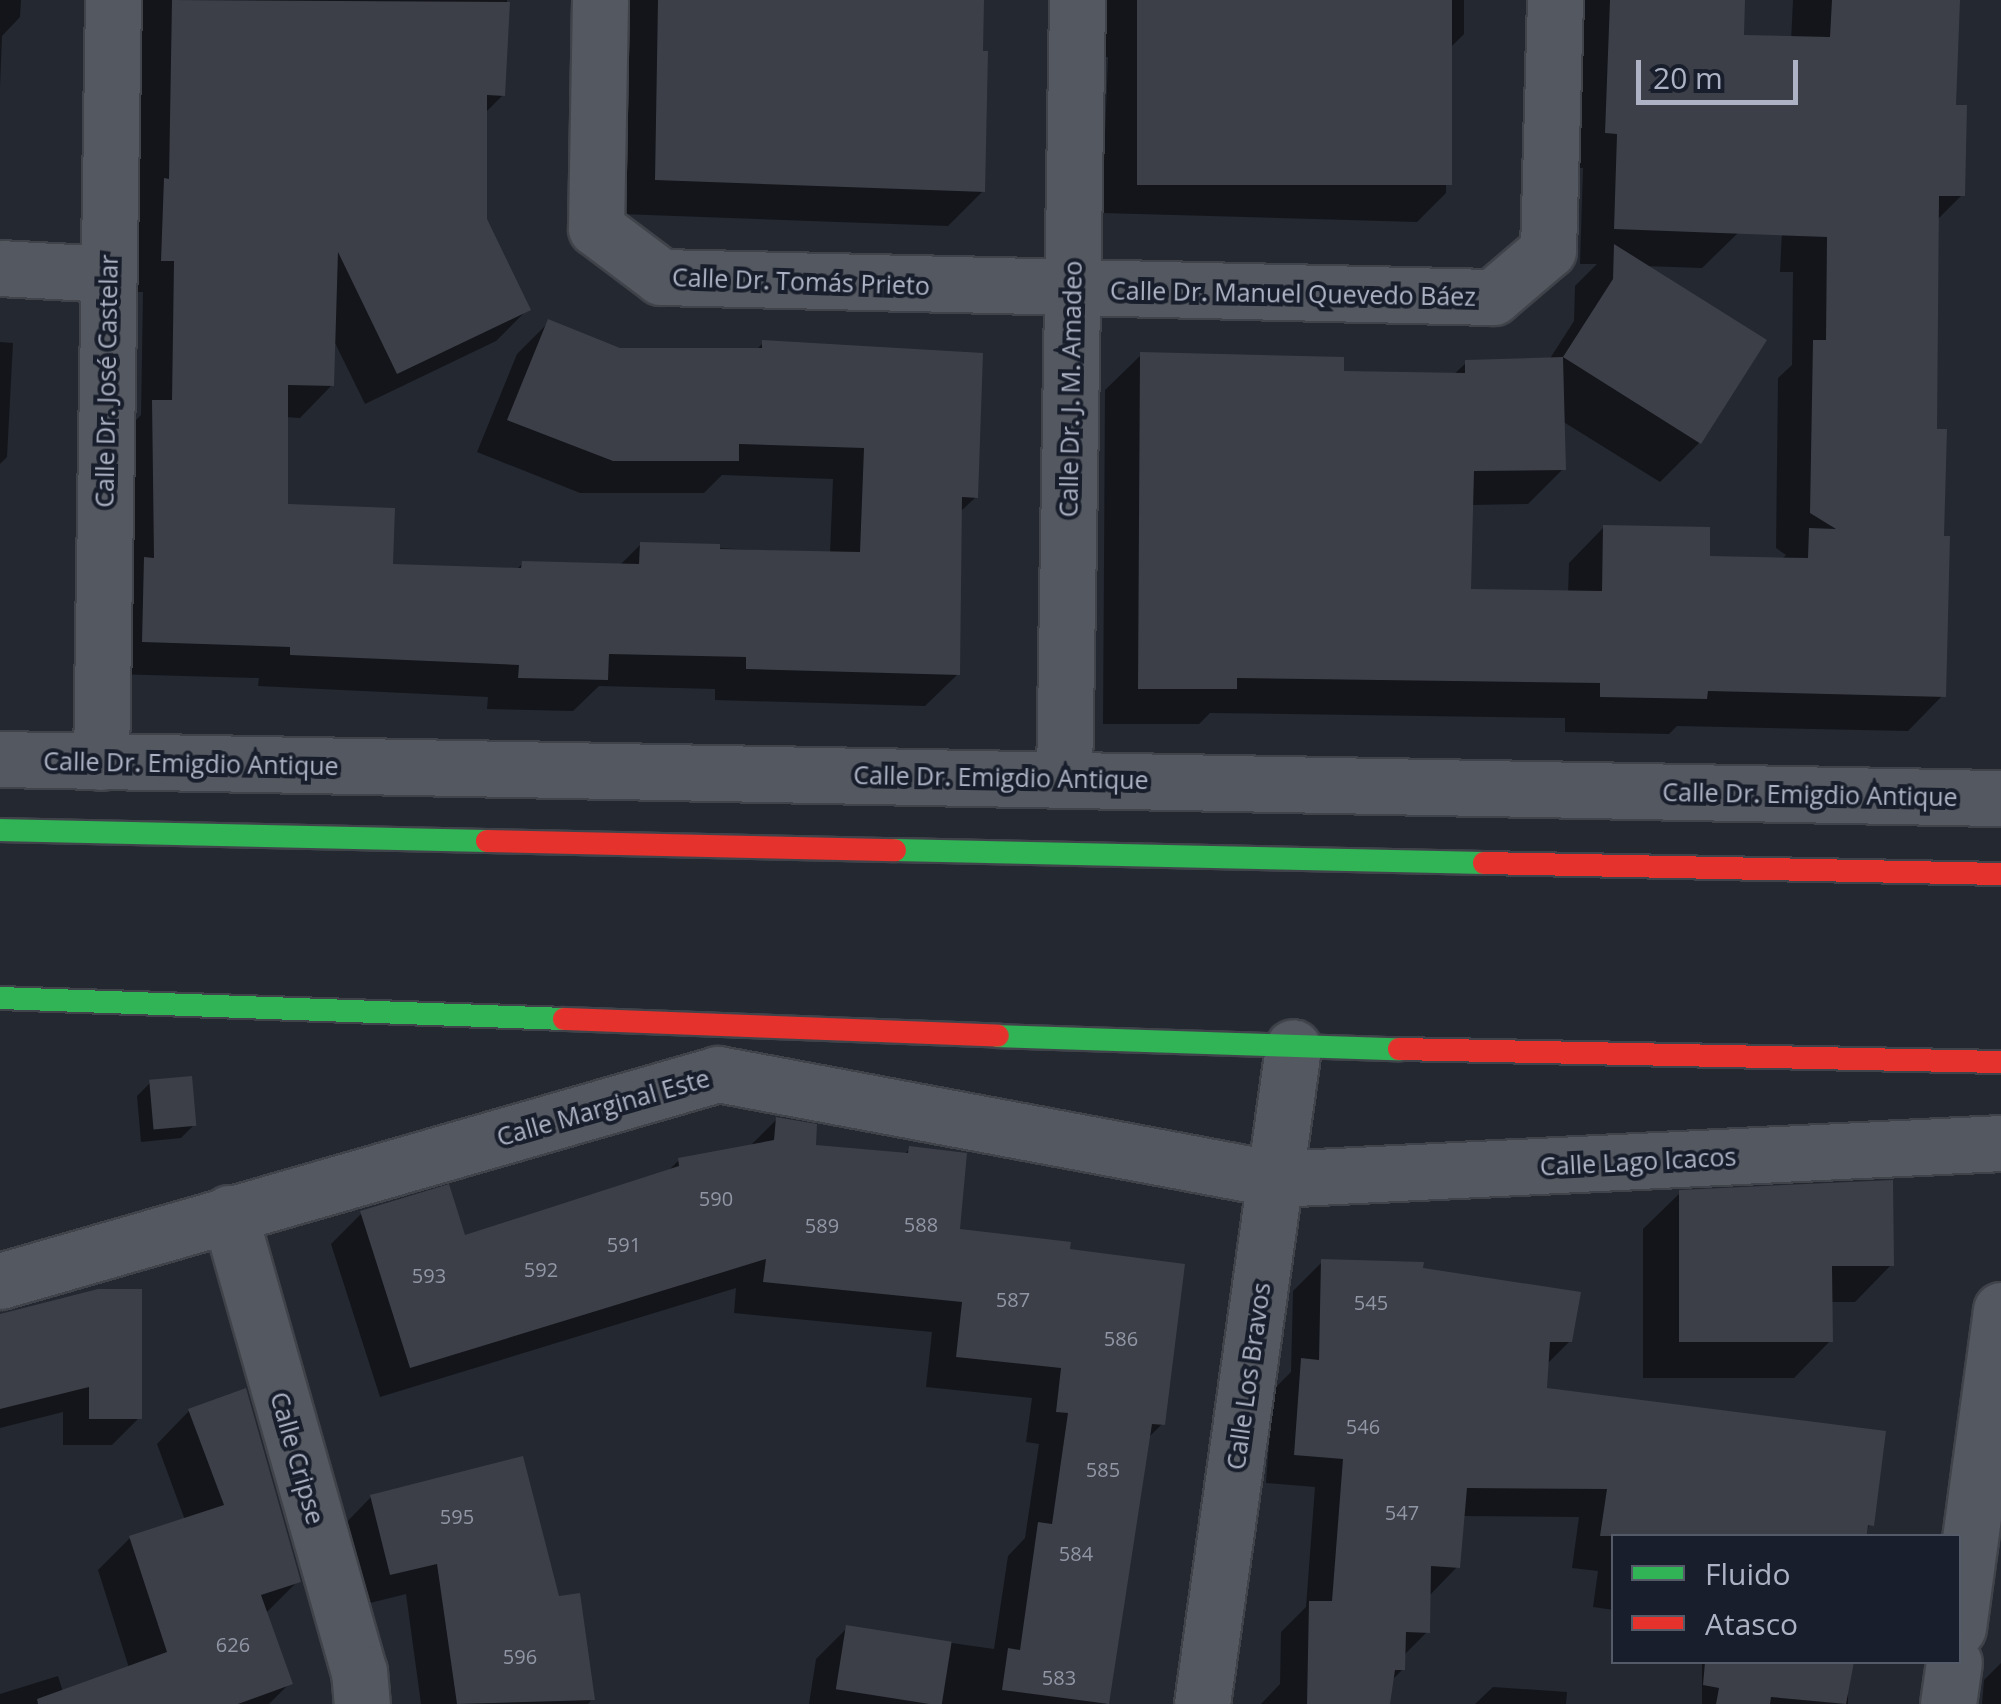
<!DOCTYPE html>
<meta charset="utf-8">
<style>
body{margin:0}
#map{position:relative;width:2001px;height:1704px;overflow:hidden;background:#242831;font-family:"Open Sans",sans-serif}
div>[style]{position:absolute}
.shadow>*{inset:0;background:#0007;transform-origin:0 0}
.building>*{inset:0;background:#3c3f48;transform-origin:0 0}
.roads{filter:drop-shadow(2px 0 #40434a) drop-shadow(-2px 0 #40434a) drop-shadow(0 2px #40434a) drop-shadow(0 -2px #40434a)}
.street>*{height:55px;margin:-27.5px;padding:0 27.5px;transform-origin:27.5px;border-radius:27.5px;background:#545860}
.fast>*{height:22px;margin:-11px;padding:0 11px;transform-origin:11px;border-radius:11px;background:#30b455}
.jam>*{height:22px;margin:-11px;padding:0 11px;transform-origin:11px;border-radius:11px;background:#e5322d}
span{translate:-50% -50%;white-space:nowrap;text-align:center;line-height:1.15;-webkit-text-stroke:8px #181e2b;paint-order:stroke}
.number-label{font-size:20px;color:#9196a5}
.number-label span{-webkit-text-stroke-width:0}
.street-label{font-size:25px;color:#adb3c4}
.legend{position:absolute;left:1611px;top:1534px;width:350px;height:130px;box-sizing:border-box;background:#181e2b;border:2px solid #545a68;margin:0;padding:12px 18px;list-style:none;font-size:30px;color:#adb3c4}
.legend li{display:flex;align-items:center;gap:20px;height:50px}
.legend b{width:50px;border:2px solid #545a68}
.scale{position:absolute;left:1636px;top:60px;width:162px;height:45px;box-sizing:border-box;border:5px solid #adb3c4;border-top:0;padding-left:12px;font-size:30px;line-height:35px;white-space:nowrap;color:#adb3c4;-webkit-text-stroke:8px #181e2b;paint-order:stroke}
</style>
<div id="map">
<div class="shadow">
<div style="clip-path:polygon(0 0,21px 0,20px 17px,2px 36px,0 88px)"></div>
<div style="clip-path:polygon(141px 0,507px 0,503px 95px,485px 113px,485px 220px,528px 309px,496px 341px,365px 404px,333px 339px,332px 385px,300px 418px,285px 417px,285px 506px,390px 566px,515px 571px,523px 563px,619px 566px,641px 544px,830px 554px,833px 479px,722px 475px,704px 493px,580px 493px,477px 452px,517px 354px,549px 322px,620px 350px,756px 350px,763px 343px,976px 497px,960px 512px,958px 674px,925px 706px,715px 700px,715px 689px,599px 686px,573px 711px,487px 709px,488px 697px,258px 686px,259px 678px,111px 674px,121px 435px,141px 415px,143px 292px,130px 292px,132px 213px,138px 207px)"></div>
<div style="clip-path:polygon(625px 0,983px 0,983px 191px,948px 226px,621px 214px)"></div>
<div style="clip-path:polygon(1098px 0,1464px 0,1464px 34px,1448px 50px,1446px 193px,1417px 222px,1102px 213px,1108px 57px,1098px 57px)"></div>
<div style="clip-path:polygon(1578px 0,1742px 0,1738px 233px,1702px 268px,1644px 266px,1699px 443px,1660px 482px,1562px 421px,1563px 469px,1528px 504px,1471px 505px,1468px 591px,1568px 593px,1569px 563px,1604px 527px,1707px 558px,1781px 560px,1786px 555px,1776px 548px,1778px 378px,1792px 365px,1793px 272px,1780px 272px,1793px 0,1957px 0,1954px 107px,1962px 195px,1936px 221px,1934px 431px,1942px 539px,1943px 695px,1908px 731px,1677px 726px,1669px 734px,1565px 732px,1565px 718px,1210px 713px,1199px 724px,1103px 724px,1105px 390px,1141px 355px,1341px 373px,1453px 375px,1466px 363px,1549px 360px,1574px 321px,1575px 286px,1597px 264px,1580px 264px,1583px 168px,1570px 168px)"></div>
<div style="clip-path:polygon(0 342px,13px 343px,7px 457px,0 464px)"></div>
<div style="clip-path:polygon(150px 1083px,194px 1125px,181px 1138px,141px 1142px,137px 1096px)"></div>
<div style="clip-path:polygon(777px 1119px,813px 1147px,903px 1155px,910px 1149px,958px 1231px,1067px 1251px,1162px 1424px,1147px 1439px,1106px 1704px,809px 1704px,816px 1659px,847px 1628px,994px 1649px,1008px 1556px,1025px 1538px,1039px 1444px,1026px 1442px,1032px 1398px,926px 1387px,932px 1332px,734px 1313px,736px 1288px,380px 1397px,331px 1244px,362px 1213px,463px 1238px,666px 1173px,679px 1160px,749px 1147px)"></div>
<div style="clip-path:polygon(1680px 1193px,1891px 1265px,1855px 1302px,1830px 1302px,1830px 1341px,1794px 1378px,1643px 1378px,1643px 1229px)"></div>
<div style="clip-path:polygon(1322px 1262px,1421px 1270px,1570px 1341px,1546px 1365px,1545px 1390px,1883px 1433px,1867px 1536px,1614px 1536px,1614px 1610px,1593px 1607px,1598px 1571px,1572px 1568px,1579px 1517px,1462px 1516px,1457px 1567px,1428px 1597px,1427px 1632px,1403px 1656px,1403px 1669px,1391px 1681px,1387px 1704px,1261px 1704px,1280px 1684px,1281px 1632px,1306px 1607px,1315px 1487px,1266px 1483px,1273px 1390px,1291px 1372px,1293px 1291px)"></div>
<div style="clip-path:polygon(0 1316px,139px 1418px,112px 1445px,63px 1445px,63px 1412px,0 1428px)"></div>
<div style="clip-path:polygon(189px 1411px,298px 1581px,265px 1614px,290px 1683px,269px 1704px,0 1704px,0 1694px,58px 1676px,63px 1692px,129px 1668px,98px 1570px,130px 1538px,185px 1520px,157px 1444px)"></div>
<div style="clip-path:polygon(371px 1497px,557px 1598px,592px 1699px,588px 1704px,421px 1704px,406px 1594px,358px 1606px,339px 1530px)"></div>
<div style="left:1702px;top:1662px;width:146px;height:43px"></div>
<div style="clip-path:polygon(2001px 1663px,2001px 1704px,1982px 1704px,1984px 1680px)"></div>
<div style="clip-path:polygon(1493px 1687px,1567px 1692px,1566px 1704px,1475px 1704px)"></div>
</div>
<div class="building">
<div style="clip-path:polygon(172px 0,510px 2px,505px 96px,487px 95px,487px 219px,531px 310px,397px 374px,338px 252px,334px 386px,288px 385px,288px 504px,395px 508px,393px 564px,521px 568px,522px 561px,639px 564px,640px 542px,720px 544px,720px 549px,860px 552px,864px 448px,739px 444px,739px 461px,613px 461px,507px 420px,548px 319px,620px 348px,762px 348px,762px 340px,983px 353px,978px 498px,962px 497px,960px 675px,746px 669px,746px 657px,609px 654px,608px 680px,518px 678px,519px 665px,290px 655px,290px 647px,142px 642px,144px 557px,154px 558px,152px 400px,172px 400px,174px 261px,161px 261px,164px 178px,169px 179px)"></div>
<div style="clip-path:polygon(658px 0,984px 0,983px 51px,988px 51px,985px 192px,655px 180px)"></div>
<div style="left:1137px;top:0;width:315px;height:185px"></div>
<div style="clip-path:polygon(1610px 0,1745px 0,1744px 35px,1830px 37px,1832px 0,1960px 0,1956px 105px,1967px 105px,1965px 196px,1939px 196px,1937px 429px,1947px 429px,1944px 536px,1950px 536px,1946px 697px,1708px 691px,1707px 699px,1600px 697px,1600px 683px,1237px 678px,1237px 689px,1138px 689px,1140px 352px,1344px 357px,1344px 371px,1465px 373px,1465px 360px,1563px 357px,1566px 470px,1474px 471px,1471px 589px,1602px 591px,1603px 525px,1710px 527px,1710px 556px,1808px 558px,1809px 528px,1836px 529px,1810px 513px,1813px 340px,1826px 340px,1827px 237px,1614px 229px,1617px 134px,1605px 133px)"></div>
<div style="clip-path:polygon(1614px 244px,1767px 340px,1701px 444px,1563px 357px,1613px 279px)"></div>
<div style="left:192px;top:1076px;width:50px;height:43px;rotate:85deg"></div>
<div style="clip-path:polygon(776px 1117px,817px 1124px,816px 1145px,908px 1153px,909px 1146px,967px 1153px,960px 1229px,1071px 1242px,1070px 1249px,1185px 1264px,1165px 1425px,1152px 1424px,1109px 1704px,1002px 1690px,1008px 1648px,1020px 1650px,1038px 1522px,1052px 1524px,1068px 1413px,1056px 1412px,1061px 1368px,956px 1357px,962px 1302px,763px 1282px,766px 1259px,410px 1368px,360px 1211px,449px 1184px,465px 1235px,679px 1166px,678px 1158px,774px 1140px)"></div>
<div style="clip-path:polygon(1893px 1180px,1894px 1266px,1832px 1266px,1833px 1342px,1679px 1342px,1679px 1190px)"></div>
<div style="clip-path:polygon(1321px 1259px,1424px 1262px,1423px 1268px,1581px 1292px,1572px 1342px,1550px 1342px,1547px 1388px,1886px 1431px,1874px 1526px,1868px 1525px,1867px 1536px,1600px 1536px,1607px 1489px,1467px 1488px,1460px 1568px,1431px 1566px,1430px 1633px,1406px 1632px,1405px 1670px,1395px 1670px,1390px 1704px,1307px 1704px,1309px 1601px,1332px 1601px,1343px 1459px,1294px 1455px,1301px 1358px,1319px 1360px)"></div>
<div style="clip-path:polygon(98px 1289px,142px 1289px,142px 1419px,89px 1419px,89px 1387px,0 1409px,0 1314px)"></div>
<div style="clip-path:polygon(246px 1388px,301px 1582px,261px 1595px,293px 1684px,238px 1704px,38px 1704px,37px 1699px,167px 1652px,129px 1536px,224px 1505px,188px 1409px)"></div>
<div style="clip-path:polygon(523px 1456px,559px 1596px,580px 1593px,595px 1700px,457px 1704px,437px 1564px,390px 1575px,370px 1495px)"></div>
<div style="left:846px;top:1625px;width:107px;height:65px;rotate:9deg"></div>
<div style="clip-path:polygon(1705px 1662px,1854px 1662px,1846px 1704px,1771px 1697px,1770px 1704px,1716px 1704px,1719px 1688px,1703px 1685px)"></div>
</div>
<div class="roads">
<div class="street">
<div style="left:600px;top:0;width:228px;rotate:91deg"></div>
<div style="left:596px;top:228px;width:81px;rotate:37deg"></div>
<div style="left:661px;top:277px;width:832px;rotate:1.38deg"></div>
<div style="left:1493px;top:297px;width:72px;rotate:-40.5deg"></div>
<div style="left:1548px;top:250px;width:250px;rotate:-88.4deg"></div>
<div style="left:0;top:268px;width:107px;rotate:3.2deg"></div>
<div style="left:0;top:759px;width:2001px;rotate:1.12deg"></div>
<div style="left:101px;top:762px;width:762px;rotate:-89.1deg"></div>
<div style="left:1064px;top:778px;width:778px;rotate:-89.04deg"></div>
<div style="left:229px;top:1213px;width:476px;rotate:74.2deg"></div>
<div style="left:359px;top:1671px;width:33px;rotate:85deg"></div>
<div style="left:0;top:1281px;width:747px;rotate:-16.08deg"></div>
<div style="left:718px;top:1074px;width:568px;rotate:10.66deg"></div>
<div style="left:1276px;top:1179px;width:726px;rotate:-2.84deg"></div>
<div style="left:1958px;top:1628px;width:321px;rotate:-82.3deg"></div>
<div style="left:1202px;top:1704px;width:663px;rotate:-82.11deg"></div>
<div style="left:1948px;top:1704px;width:42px;rotate:-81.9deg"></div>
</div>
<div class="fast">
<div style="left:0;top:830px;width:487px;rotate:1.3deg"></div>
<div style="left:895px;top:850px;width:589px;rotate:1.26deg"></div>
<div style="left:0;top:998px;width:564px;rotate:2.13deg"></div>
<div style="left:998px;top:1036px;width:401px;rotate:1.9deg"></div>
</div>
<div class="jam">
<div style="left:487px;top:841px;width:408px;rotate:1.3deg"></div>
<div style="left:1484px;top:863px;width:517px;rotate:1.22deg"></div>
<div style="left:564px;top:1019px;width:434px;rotate:2.2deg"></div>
<div style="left:1399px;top:1049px;width:602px;rotate:1.24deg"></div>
</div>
</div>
<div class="number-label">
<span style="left:716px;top:1198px">590</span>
<span style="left:921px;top:1224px">588</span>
<span style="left:822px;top:1225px">589</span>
<span style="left:624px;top:1244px">591</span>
<span style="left:541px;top:1269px">592</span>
<span style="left:429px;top:1275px">593</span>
<span style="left:1013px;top:1299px">587</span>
<span style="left:1371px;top:1302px">545</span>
<span style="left:1121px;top:1338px">586</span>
<span style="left:1363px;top:1426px">546</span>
<span style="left:1103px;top:1469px">585</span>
<span style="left:1402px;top:1512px">547</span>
<span style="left:457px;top:1516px">595</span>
<span style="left:1076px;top:1553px">584</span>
<span style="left:233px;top:1644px">626</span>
<span style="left:520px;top:1656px">596</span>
<span style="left:1059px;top:1677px">583</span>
</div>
<div class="street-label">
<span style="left:801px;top:281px;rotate:2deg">Calle Dr. Tomás Prieto</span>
<span style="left:1293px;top:293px;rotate:1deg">Calle Dr. Manuel Quevedo Báez</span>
<span style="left:106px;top:381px;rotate:-89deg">Calle Dr. José Castelar</span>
<span style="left:1070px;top:389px;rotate:-89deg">Calle Dr. J. M. Amadeo</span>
<span style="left:191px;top:763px;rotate:1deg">Calle Dr. Emigdio Antique</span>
<span style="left:1001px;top:777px;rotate:1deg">Calle Dr. Emigdio Antique</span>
<span style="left:1810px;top:794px;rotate:1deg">Calle Dr. Emigdio Antique</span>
<span style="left:603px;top:1107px;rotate:-16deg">Calle Marginal Este</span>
<span style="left:1638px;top:1161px;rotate:-3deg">Calle Lago Icacos</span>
<span style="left:1248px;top:1376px;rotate:-82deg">Calle Los Bravos</span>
<span style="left:298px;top:1458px;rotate:74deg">Calle Cripse</span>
</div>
<ul class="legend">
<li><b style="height:12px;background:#30b455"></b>Fluido</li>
<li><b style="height:12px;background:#e5322d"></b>Atasco</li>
</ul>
<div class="scale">20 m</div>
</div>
